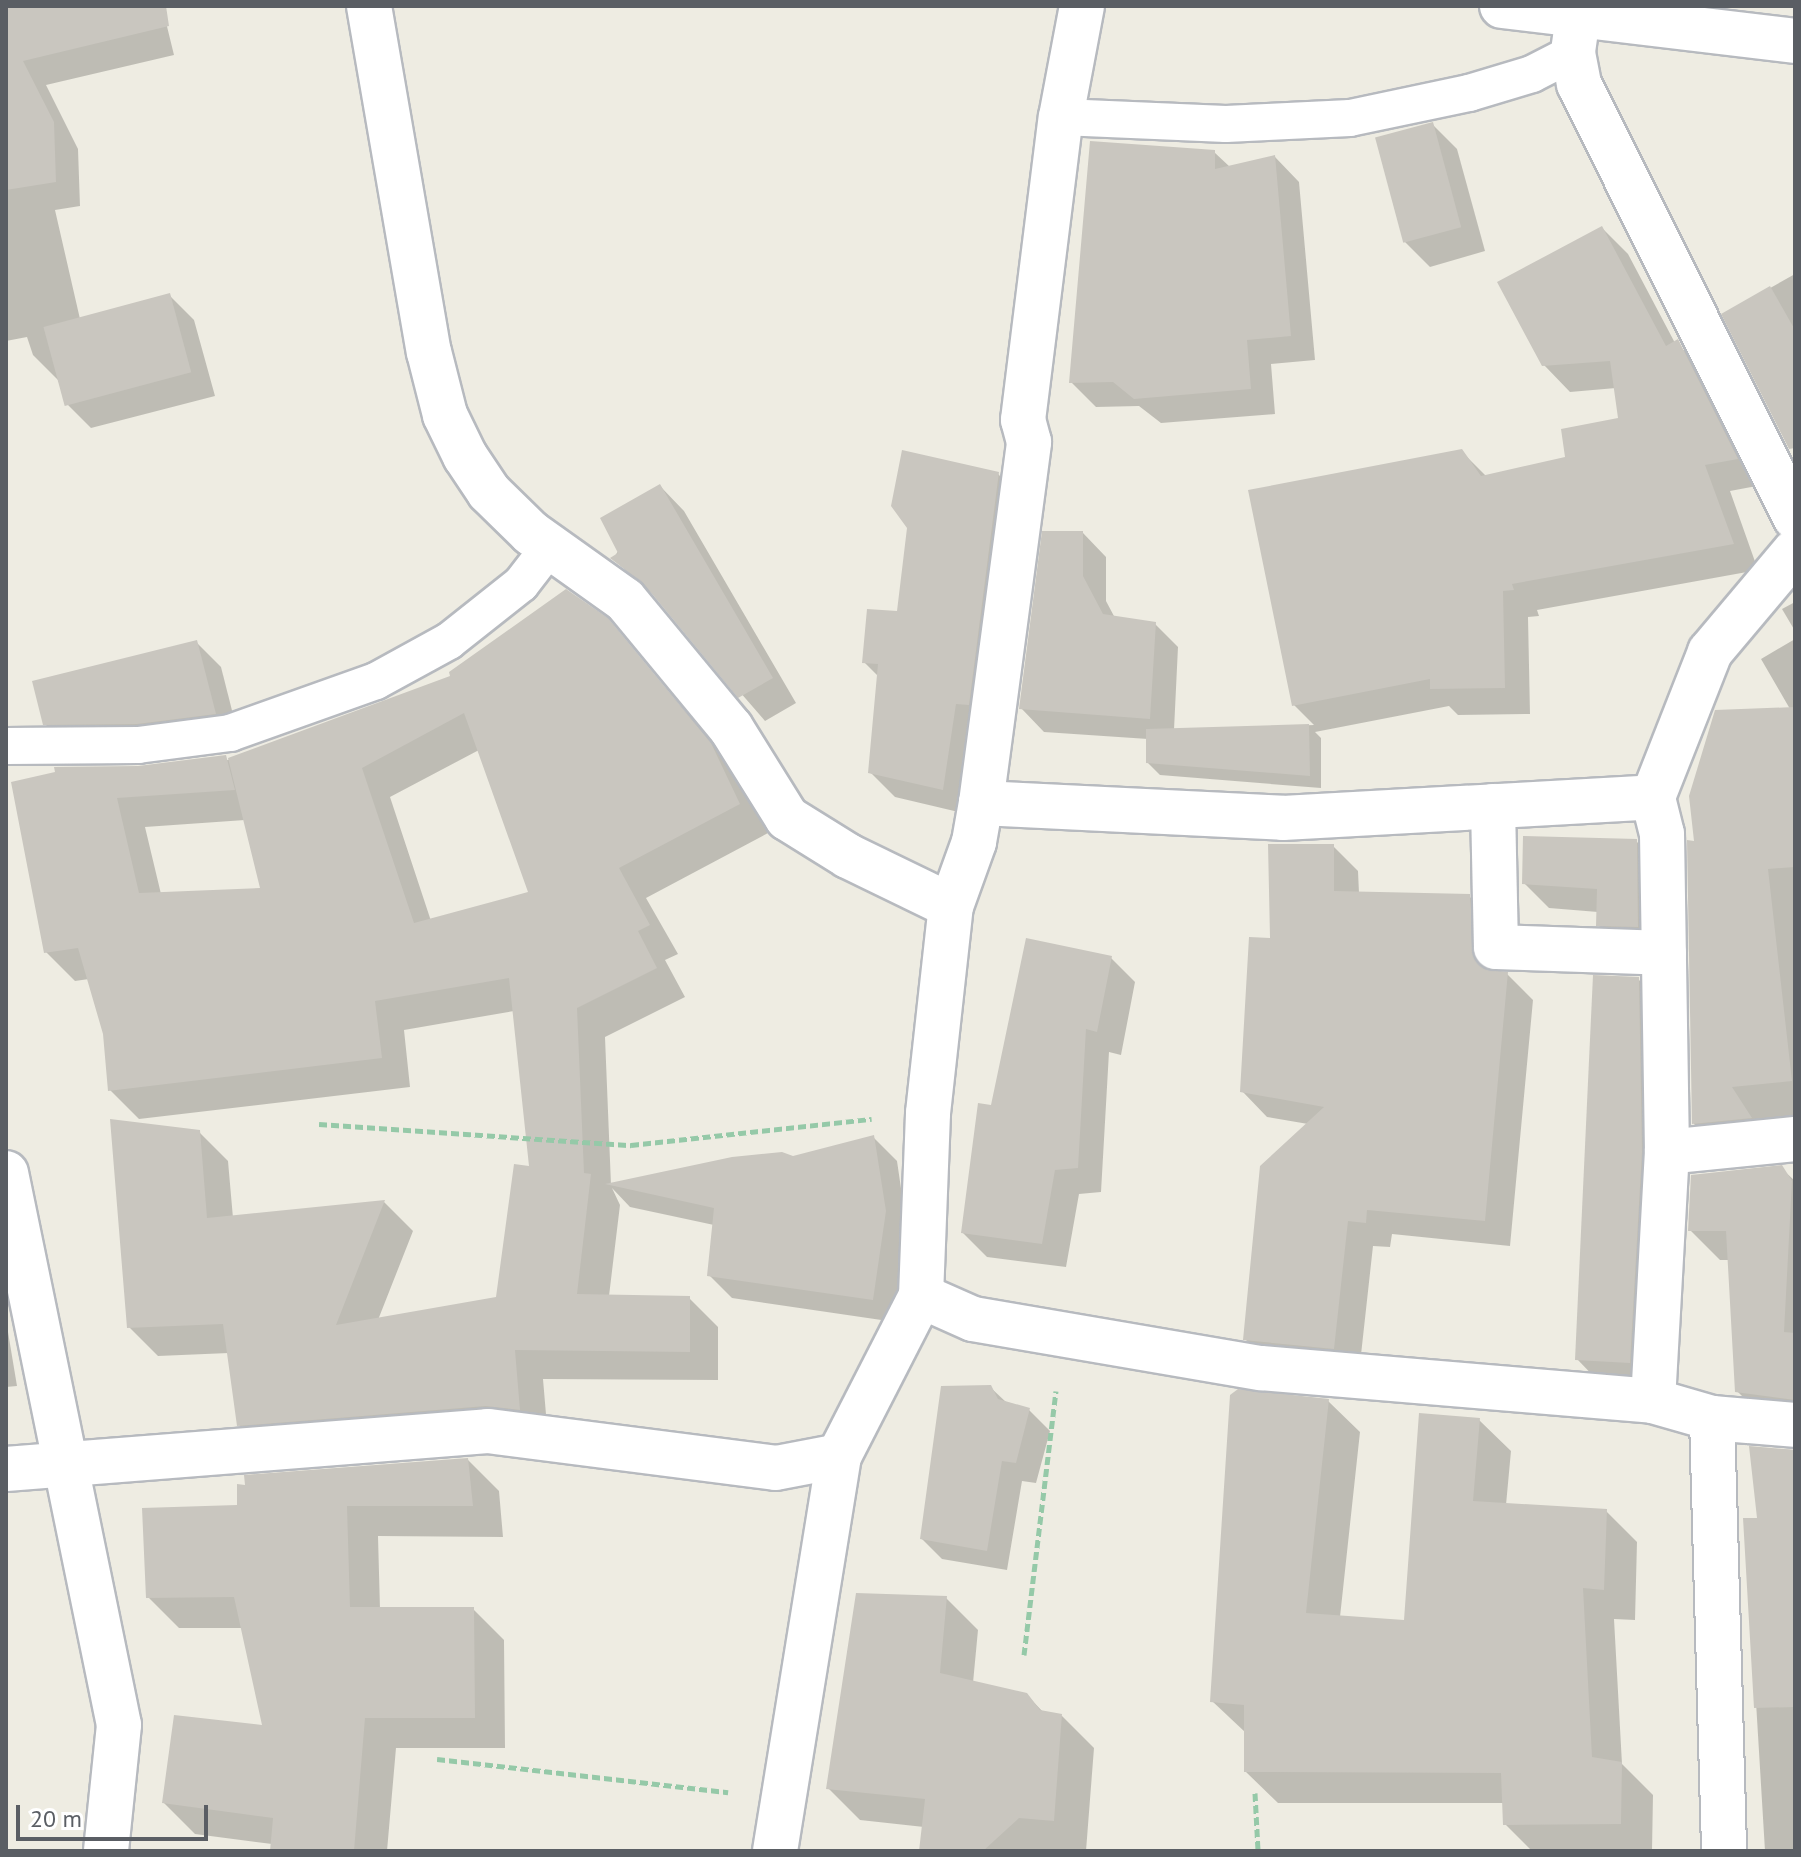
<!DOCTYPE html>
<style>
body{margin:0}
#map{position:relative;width:1801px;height:1857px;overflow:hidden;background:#eeece2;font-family:"PT Sans",sans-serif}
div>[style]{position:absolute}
.shadow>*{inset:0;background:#0003}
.building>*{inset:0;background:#c9c6bf;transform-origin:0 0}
.path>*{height:5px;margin-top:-2.5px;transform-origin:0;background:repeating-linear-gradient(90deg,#95c9a8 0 8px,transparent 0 12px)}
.roads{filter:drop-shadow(2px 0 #b7babf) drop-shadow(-2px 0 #b7babf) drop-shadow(0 2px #b7babf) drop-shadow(0 -2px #b7babf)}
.lane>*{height:36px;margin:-18px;padding:0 18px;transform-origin:18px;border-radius:18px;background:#fff}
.street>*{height:44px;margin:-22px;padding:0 22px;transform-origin:22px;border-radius:22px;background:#fff}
span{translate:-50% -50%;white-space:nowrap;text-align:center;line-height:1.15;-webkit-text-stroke:8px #fff;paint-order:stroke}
.frame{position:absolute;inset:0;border:8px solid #5a5e64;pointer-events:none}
.scale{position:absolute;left:16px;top:1805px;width:192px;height:36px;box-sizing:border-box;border:4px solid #5a5e64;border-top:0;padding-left:10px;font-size:24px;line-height:28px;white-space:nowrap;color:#5a5e64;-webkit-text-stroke:6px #fff;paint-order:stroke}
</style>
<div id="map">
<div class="shadow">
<div style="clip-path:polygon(6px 6px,162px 6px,174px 55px,46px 85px,78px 149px,80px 206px,55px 210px,80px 319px,170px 296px,194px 320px,215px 396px,91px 428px,66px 403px,58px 380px,33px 355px,27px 337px,6px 341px)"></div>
<div style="clip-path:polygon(1432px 124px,1457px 149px,1485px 251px,1430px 267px,1405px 242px)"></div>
<div style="clip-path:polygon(1214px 152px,1230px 167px,1275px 157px,1299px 182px,1315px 360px,1271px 364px,1275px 414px,1161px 423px,1139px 406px,1096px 407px,1071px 382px)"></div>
<div style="clip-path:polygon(1602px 228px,1628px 254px,1675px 343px,1704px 367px,1762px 485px,1730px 491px,1758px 570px,1537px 610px,1539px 616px,1528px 617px,1530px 714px,1458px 715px,1449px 706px,1315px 732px,1321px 738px,1321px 788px,1160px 775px,1148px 763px,1148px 739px,1044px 732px,1021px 708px,1083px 533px,1106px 557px,1106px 601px,1115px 618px,1155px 624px,1178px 647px,1174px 730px,1314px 725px,1294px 705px,1461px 451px,1487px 477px,1567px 459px,1620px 419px,1616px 388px,1570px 392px,1544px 365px)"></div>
<div style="clip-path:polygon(1795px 274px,1795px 452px,1724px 314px)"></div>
<div style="clip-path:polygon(998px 474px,1023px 499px,967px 814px,895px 797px,870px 772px,878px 676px,864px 662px,899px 613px,910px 528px)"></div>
<div style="clip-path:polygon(660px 486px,684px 511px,796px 703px,765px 721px,660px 600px,613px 559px)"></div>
<div style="clip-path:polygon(1795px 602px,1795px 631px,1782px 609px)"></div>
<div style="clip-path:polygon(evenodd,607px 620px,739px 774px,768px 833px,646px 898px,678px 954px,665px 960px,685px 997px,605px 1037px,611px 1185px,792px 1158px,873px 1137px,897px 1161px,908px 1236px,895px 1322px,732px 1298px,709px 1275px,714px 1225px,630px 1207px,612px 1188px,620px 1205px,609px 1296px,689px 1298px,718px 1327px,718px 1380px,543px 1379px,548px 1438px,268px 1454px,239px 1425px,229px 1353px,158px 1356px,129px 1327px,199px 1132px,228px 1161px,233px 1218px,384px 1202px,413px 1231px,378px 1320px,498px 1299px,531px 1168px,514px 1011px,404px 1030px,410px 1087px,139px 1119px,110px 1090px,105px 1034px,89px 979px,75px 981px,46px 952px,14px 783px,228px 760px,607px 620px,479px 750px,531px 893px,431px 921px,390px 797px,479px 750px,607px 620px,245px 820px,262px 890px,161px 894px,145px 827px,245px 820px)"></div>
<div style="clip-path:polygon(1795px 639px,1795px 1148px,1723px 1153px,1694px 1124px,1696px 843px,1790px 709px,1761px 659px)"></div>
<div style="clip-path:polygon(196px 642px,221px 667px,239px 738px,70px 749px,45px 724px)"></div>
<div style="clip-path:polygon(1636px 841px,1661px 866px,1662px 951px,1622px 950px,1598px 925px,1598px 912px,1549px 908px,1524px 883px)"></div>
<div style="clip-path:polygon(1333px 846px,1358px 871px,1359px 893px,1469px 896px,1494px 922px,1498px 973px,1507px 974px,1533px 1000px,1510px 1246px,1392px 1234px,1390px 1247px,1373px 1246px,1359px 1373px,1270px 1364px,1245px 1339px,1308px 1124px,1267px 1117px,1242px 1091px,1272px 940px)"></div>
<div style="clip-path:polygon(1111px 958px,1135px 982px,1121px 1055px,1109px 1052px,1101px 1192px,1079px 1194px,1066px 1267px,987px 1257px,963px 1233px,993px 1107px)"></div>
<div style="clip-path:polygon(1638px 979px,1663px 1004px,1654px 1387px,1601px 1384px,1577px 1359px)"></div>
<div style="clip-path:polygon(1781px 1168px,1795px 1181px,1795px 1426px,1767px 1421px,1737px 1391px,1729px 1260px,1720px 1260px,1690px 1230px)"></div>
<div style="clip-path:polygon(6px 1320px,17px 1386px,6px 1387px)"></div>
<div style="clip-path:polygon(990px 1387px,1007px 1403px,1029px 1410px,1050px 1431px,1036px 1483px,1022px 1481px,1007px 1570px,942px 1559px,922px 1539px)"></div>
<div style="clip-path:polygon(1328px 1401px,1360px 1432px,1340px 1617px,1406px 1622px,1479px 1420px,1511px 1451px,1506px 1505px,1606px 1511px,1637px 1542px,1635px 1620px,1614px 1619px,1622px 1764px,1653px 1795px,1652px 1851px,1532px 1851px,1505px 1824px,1504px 1803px,1278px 1803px,1246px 1772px,1246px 1733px,1212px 1701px)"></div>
<div style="clip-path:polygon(1752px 1448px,1795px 1450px,1795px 1851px,1765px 1851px,1745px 1520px,1759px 1520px)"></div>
<div style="clip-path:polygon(468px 1460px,499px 1491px,503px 1537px,378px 1536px,380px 1609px,473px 1609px,504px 1640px,505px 1748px,396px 1748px,387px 1851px,272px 1851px,272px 1844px,195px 1834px,164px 1803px,264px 1728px,243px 1628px,179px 1628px,148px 1597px,240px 1507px)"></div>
<div style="clip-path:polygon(946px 1598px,978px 1630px,973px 1683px,1026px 1694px,1044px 1713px,1062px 1716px,1094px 1748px,1086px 1851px,921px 1851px,924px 1827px,860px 1820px,828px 1788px)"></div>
</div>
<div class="building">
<div style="clip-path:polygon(6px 6px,166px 6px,169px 26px,23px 61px,54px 122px,56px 182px,6px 190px)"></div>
<div style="left:1433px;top:122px;width:109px;height:60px;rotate:75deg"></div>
<div style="clip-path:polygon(1090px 141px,1215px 150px,1215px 169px,1275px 155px,1291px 336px,1247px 340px,1251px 389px,1134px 399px,1113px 382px,1069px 383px)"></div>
<div style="clip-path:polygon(1602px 226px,1666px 346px,1678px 339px,1738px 459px,1705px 465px,1734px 544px,1512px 584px,1514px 590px,1503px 591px,1505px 688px,1430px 689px,1430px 679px,1292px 706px,1248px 490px,1462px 449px,1481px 476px,1565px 457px,1561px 429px,1618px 418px,1610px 361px,1542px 366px,1497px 282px)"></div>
<div style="clip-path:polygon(1770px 286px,1795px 330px,1795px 448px,1789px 449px,1721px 314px)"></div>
<div style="left:170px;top:293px;width:82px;height:131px;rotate:75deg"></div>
<div style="clip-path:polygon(902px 450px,999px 472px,969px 705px,956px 704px,943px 790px,868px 773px,878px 664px,862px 663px,867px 609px,897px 611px,907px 528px,891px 506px)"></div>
<div style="clip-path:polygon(660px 484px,773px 678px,738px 698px,644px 584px,610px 558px,618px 553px,600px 518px)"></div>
<div style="clip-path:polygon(1042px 531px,1083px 531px,1083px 576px,1103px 614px,1156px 622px,1150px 719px,1019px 709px)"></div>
<div style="clip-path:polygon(evenodd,566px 589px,608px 618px,711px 743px,740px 804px,619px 868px,650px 925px,638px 931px,657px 968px,577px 1008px,584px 1173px,591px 1174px,577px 1294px,690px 1296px,690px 1352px,515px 1350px,520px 1410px,486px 1406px,237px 1426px,223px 1324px,127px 1328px,110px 1119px,200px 1130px,207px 1218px,385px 1200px,336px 1325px,496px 1297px,514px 1164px,529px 1166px,509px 978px,375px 1001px,382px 1058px,108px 1091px,103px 1034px,78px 948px,44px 953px,11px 782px,55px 772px,54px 767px,138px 766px,226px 755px,235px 790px,117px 798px,139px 893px,260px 888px,228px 758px,450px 676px,449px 672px,566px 589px,464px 713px,528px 892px,414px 923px,362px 768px,464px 713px)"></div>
<div style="clip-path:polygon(197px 640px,216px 714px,137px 724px,43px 725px,32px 681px)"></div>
<div style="clip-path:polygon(1795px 707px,1795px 867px,1768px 869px,1792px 1081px,1732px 1087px,1752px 1118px,1692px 1124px,1687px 840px,1694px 841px,1689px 796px,1715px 710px)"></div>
<div style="clip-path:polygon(1309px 724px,1310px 776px,1146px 763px,1146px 729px)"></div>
<div style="clip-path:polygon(1523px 836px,1637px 839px,1638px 927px,1596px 926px,1597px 889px,1522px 884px)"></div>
<div style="clip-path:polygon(1268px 844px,1334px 844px,1334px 891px,1470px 894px,1474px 959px,1484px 969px,1508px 972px,1485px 1221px,1367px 1210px,1366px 1223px,1348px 1221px,1334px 1349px,1243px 1340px,1260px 1166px,1324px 1107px,1240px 1092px,1249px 937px,1270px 938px)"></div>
<div style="clip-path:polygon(1026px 938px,1112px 956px,1097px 1032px,1086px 1029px,1078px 1168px,1055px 1170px,1042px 1244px,961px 1233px,978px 1103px,991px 1105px)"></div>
<div style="clip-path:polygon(1593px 975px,1639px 977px,1642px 1152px,1630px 1363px,1575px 1360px)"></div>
<div style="clip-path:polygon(874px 1135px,886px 1211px,873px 1300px,707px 1276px,714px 1208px,605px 1184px,732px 1157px,782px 1152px,793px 1156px)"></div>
<div style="clip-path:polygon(1782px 1165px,1792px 1181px,1784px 1332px,1795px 1333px,1795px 1400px,1735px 1392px,1726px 1231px,1688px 1231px,1691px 1175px)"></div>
<div style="clip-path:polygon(991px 1385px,998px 1399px,1030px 1408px,1016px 1463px,1002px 1461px,987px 1551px,920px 1539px,941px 1386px)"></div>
<div style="clip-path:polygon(1238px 1389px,1329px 1399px,1306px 1613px,1404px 1620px,1419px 1413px,1480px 1418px,1473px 1501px,1607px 1509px,1604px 1590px,1583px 1588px,1592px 1757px,1622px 1762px,1621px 1824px,1503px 1825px,1501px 1773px,1244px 1772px,1244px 1705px,1210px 1702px,1230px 1395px)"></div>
<div style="clip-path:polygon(1749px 1446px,1795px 1450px,1795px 1707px,1754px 1708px,1743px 1518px,1757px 1518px)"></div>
<div style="clip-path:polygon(468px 1458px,473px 1506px,347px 1506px,350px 1607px,474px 1607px,475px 1718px,365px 1718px,354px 1851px,270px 1851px,273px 1818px,162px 1803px,174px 1715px,262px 1725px,234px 1597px,146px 1598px,142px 1508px,237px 1505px,237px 1484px,245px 1485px,244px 1475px)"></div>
<div style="clip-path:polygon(856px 1593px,947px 1596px,940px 1673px,1027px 1693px,1040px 1710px,1062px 1714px,1054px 1821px,1019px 1818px,983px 1851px,919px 1851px,925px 1799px,826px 1789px)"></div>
</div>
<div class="path">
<div style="left:319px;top:1124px;width:313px;rotate:3.9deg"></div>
<div style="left:631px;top:1145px;width:242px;rotate:-6.2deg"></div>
<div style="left:1024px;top:1655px;width:266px;rotate:-83.1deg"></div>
<div style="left:437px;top:1759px;width:293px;rotate:6.5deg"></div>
<div style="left:1255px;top:1793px;width:58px;rotate:87deg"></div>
</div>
<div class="roads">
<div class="lane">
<div style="left:1061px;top:117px;width:165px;rotate:2.4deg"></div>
<div style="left:1226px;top:124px;width:124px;rotate:-2.8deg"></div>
<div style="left:1350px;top:118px;width:122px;rotate:-11.9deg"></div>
<div style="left:1469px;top:93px;width:66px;rotate:-16.8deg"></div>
<div style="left:1532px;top:74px;width:46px;rotate:-27.1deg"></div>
<div style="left:6px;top:746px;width:132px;rotate:-0.4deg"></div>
<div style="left:138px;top:745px;width:93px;rotate:-7.4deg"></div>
<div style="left:230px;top:733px;width:155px;rotate:-19.6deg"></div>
<div style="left:376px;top:681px;width:83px;rotate:-28.7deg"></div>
<div style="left:449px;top:641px;width:92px;rotate:-38.4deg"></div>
<div style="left:521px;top:584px;width:49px;rotate:-52.4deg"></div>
</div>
<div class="street">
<div style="left:369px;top:6px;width:351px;rotate:80.2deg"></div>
<div style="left:429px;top:352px;width:65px;rotate:75.7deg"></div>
<div style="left:445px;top:415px;width:46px;rotate:64deg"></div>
<div style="left:465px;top:456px;width:43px;rotate:56.3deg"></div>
<div style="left:489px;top:492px;width:59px;rotate:44.3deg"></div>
<div style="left:531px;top:533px;width:115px;rotate:35.5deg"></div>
<div style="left:625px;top:600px;width:166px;rotate:50.4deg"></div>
<div style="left:731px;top:728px;width:106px;rotate:58.1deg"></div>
<div style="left:787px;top:818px;width:72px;rotate:31.9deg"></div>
<div style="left:848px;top:856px;width:114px;rotate:25.9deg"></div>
<div style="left:1502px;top:6px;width:295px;rotate:6.8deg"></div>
<div style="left:1578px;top:16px;width:37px;rotate:98deg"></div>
<div style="left:1573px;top:53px;width:32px;rotate:79deg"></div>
<div style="left:1579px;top:84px;width:484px;rotate:63.5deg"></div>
<div style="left:981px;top:803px;width:302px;rotate:2.8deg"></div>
<div style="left:1283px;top:818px;width:371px;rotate:-3.2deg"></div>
<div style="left:1493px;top:806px;width:141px;rotate:88.8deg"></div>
<div style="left:1496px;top:947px;width:168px;rotate:2deg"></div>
<div style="left:1667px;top:1152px;width:129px;rotate:-5.8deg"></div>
<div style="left:6px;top:1173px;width:563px;rotate:78.43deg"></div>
<div style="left:119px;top:1725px;width:127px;rotate:95.9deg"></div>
<div style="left:921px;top:1296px;width:57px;rotate:23.9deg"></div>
<div style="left:973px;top:1319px;width:292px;rotate:9.7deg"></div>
<div style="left:1261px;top:1368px;width:393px;rotate:4.8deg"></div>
<div style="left:1653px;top:1401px;width:61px;rotate:16.1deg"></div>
<div style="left:1712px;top:1418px;width:83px;rotate:4.8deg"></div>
<div style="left:1653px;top:1401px;width:249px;rotate:-86.8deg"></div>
<div style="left:1667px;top:1152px;width:318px;rotate:-90.9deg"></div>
<div style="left:1662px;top:834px;width:38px;rotate:-104deg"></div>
<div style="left:1653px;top:797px;width:156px;rotate:-68.5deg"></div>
<div style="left:1710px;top:652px;width:132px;rotate:-49.9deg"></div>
<div style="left:1712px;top:1418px;width:433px;rotate:88.4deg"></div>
<div style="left:6px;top:1469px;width:483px;rotate:-4.5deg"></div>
<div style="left:488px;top:1431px;width:290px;rotate:7.3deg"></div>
<div style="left:776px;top:1468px;width:64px;rotate:-10.8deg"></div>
<div style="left:775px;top:1851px;width:400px;rotate:-80.8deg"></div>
<div style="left:839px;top:1456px;width:180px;rotate:-62.9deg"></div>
<div style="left:921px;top:1296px;width:183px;rotate:-87.8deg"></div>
<div style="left:928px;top:1113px;width:208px;rotate:-83.7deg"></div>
<div style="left:951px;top:906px;width:68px;rotate:-70.2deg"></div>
<div style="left:974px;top:842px;width:40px;rotate:-80deg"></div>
<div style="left:981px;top:803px;width:364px;rotate:-82.4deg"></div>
<div style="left:1029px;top:442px;width:23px;rotate:-105deg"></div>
<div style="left:1023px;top:420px;width:305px;rotate:-82.9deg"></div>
<div style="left:1061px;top:117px;width:113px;rotate:-79.3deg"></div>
</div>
</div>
<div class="frame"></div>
<div class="scale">20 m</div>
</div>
